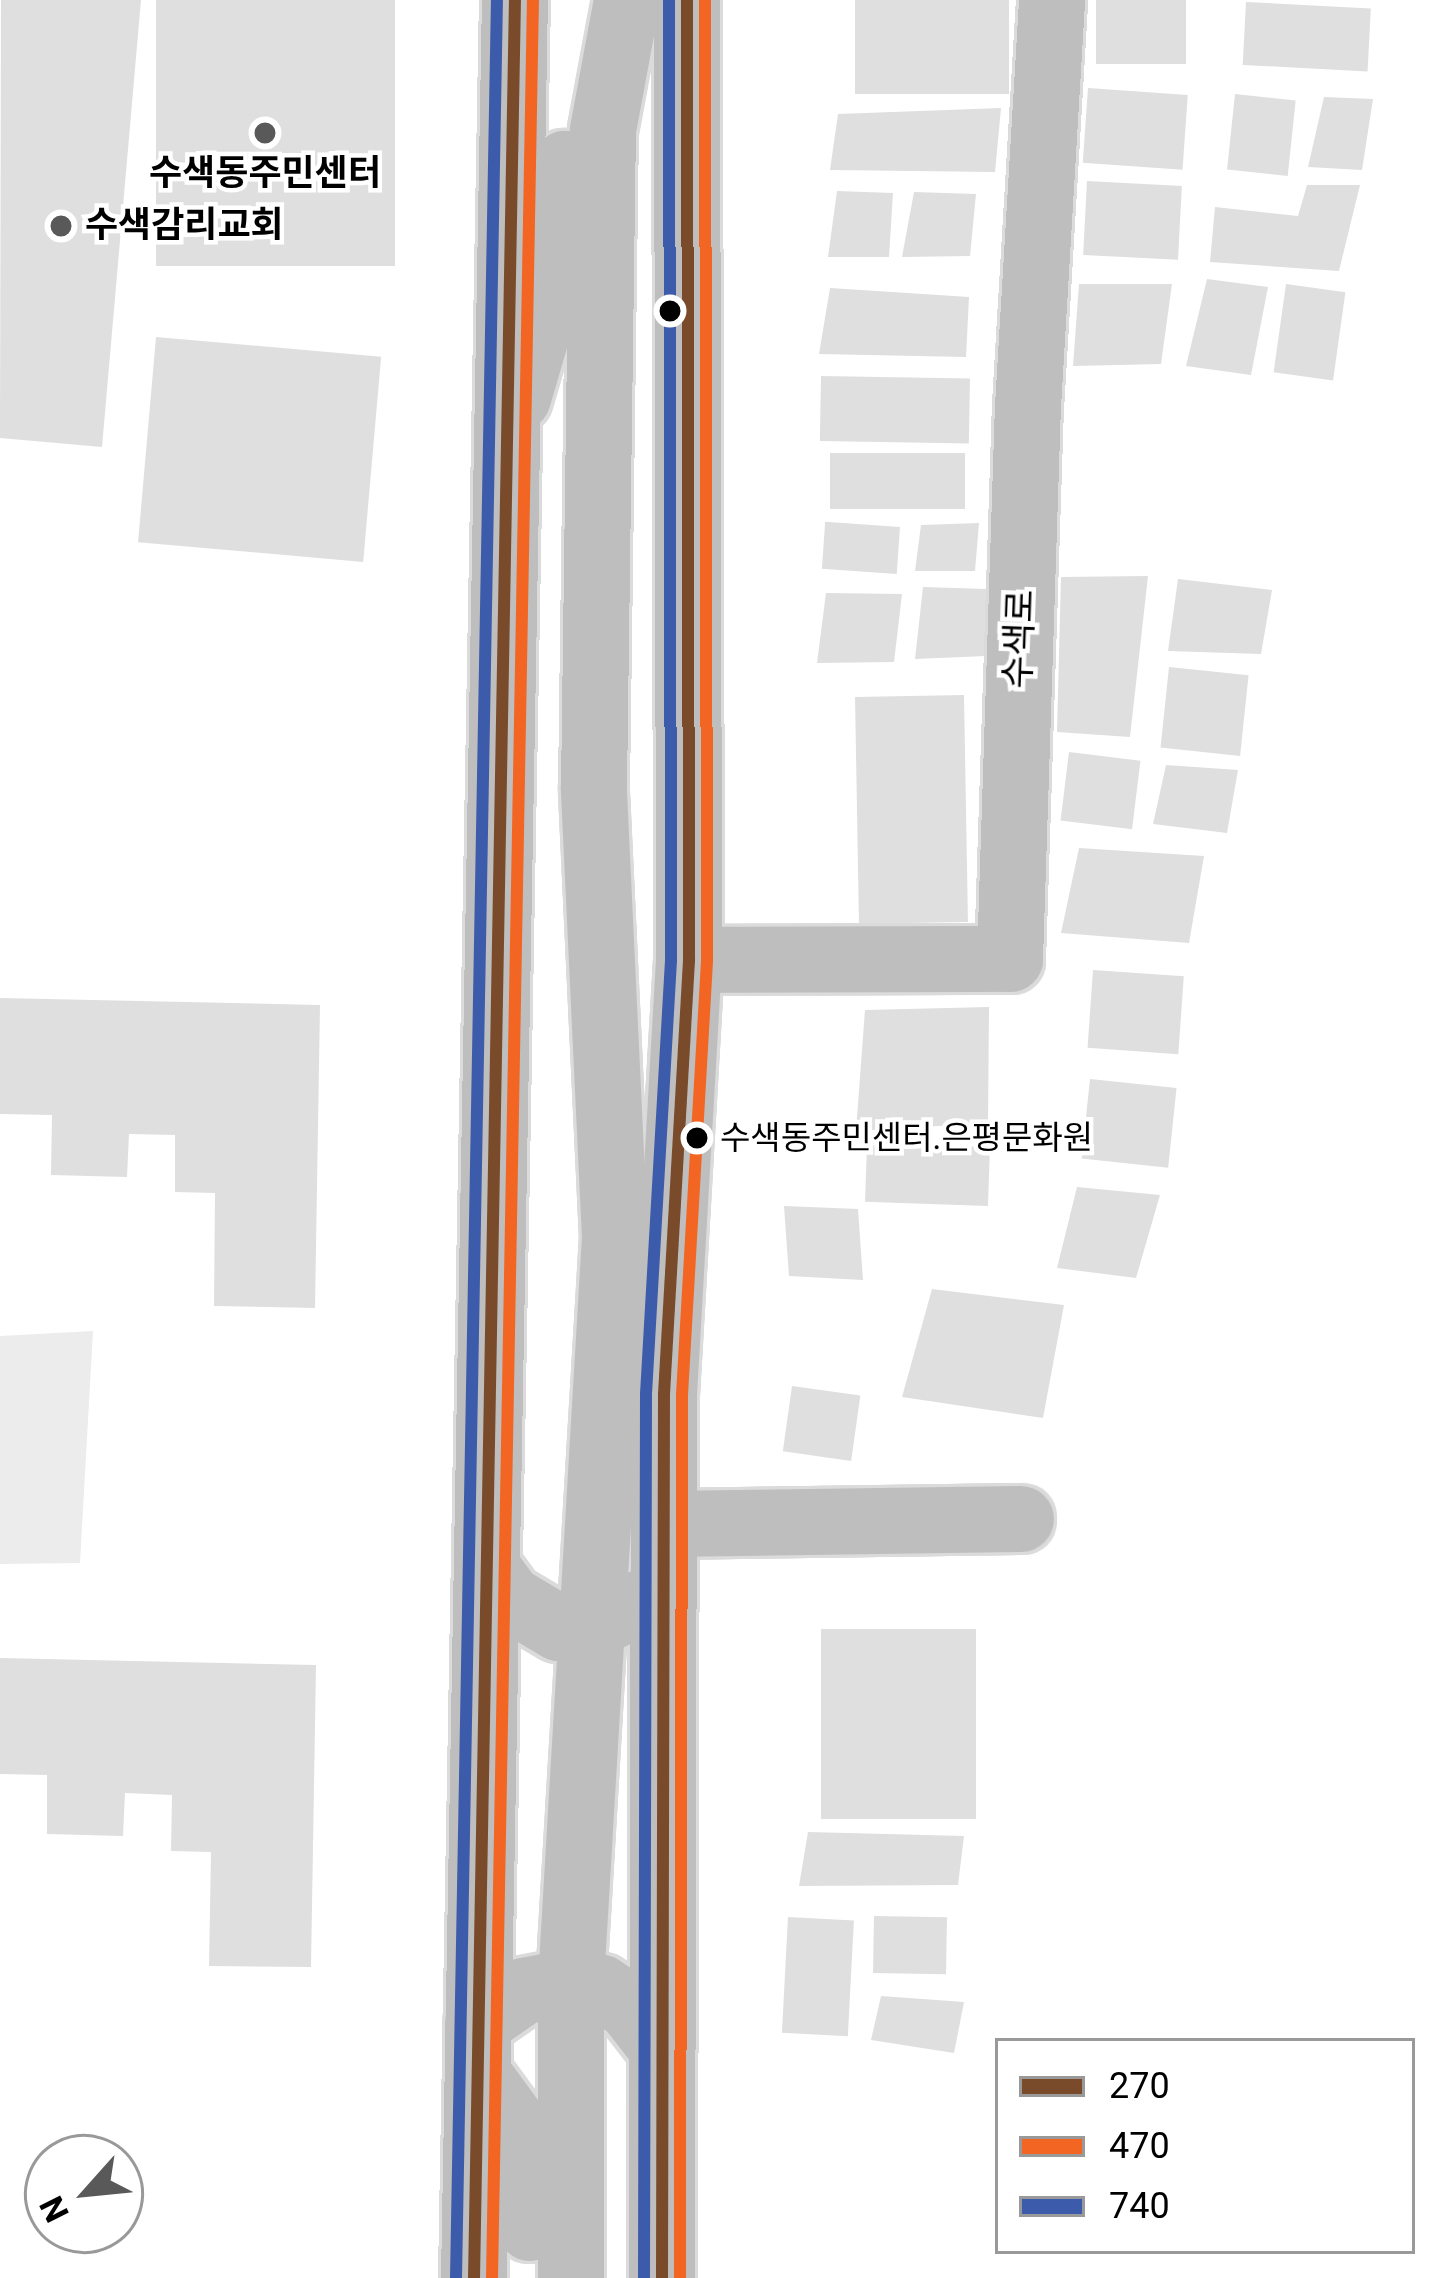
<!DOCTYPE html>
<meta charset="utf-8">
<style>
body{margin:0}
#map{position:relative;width:1439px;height:2278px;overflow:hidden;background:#fff;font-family:Roboto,"Noto Sans KR",sans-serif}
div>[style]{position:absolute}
.green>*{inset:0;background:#ececec}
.building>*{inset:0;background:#dfdfdf;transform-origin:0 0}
.roads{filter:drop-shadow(3px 0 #dbdbdb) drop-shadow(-3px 0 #dbdbdb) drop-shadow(0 3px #dbdbdb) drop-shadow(0 -3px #dbdbdb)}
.minor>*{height:66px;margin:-33px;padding:0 33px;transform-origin:33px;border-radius:33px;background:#bebebe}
.major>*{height:66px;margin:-33px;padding:0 33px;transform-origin:33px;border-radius:33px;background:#bebebe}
.bus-1>*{height:12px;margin:-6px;padding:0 6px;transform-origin:6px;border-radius:6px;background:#7a4b2a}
.bus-2>*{height:12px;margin:-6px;padding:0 6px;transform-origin:6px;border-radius:6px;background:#f26522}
.bus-3>*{height:12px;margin:-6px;padding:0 6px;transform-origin:6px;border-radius:6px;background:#3d5bab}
.dots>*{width:33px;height:33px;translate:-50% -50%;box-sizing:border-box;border:6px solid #fff;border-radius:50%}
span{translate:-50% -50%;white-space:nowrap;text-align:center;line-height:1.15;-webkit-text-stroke:9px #fff;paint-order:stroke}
.bus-label{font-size:33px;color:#000}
.left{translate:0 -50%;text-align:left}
.poi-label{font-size:36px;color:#000;font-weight:700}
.street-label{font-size:36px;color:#000}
.legend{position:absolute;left:995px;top:2038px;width:420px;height:216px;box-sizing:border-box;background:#fff;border:3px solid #999;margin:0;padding:15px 21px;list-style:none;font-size:36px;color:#000}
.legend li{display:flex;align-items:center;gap:24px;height:60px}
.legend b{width:60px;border:3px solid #999}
.north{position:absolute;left:24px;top:2134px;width:120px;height:120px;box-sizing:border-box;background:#fff;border:3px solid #999;border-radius:50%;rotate:243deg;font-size:33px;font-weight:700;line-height:48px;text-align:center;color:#000}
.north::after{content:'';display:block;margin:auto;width:42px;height:54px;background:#595959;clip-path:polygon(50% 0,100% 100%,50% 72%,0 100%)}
</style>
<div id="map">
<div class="green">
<div style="clip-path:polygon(93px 1331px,80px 1563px,0 1564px,0 1336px)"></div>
</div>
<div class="building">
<div style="clip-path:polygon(1px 0,141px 0,102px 447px,0 438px)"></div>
<div style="left:156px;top:0;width:239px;height:266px"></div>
<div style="left:855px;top:0;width:154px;height:94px"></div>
<div style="left:1096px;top:0;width:90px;height:64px"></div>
<div style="left:1246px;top:2px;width:125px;height:63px;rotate:3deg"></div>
<div style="left:1088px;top:88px;width:100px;height:75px;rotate:4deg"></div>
<div style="left:1235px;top:94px;width:61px;height:76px;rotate:6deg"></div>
<div style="clip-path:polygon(1324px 97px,1373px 99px,1362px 170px,1308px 167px)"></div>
<div style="clip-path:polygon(1001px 108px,995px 172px,830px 170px,838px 114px)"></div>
<div style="left:1087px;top:181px;width:95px;height:74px;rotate:3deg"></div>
<div style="clip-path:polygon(1307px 185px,1360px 185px,1339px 271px,1210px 262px,1215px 207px,1298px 216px)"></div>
<div style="clip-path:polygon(837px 191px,893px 193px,889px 257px,828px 257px)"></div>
<div style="clip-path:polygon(914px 192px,976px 194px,970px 256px,902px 257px)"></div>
<div style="clip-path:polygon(1207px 279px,1268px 287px,1251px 375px,1186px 366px)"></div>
<div style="clip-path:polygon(1079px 284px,1172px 284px,1161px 364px,1073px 366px)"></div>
<div style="left:1286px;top:284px;width:60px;height:89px;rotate:8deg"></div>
<div style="clip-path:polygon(830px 288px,969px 297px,966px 357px,819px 354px)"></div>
<div style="left:156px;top:337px;width:226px;height:206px;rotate:5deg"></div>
<div style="left:821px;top:376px;width:149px;height:65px;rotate:1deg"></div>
<div style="left:965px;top:453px;width:56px;height:135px;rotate:90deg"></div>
<div style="clip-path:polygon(979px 523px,975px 571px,915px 571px,921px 525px)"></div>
<div style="left:900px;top:527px;width:47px;height:75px;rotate:94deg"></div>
<div style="clip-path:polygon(1148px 576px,1130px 737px,1057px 732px,1061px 577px)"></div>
<div style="clip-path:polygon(1178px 579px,1272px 590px,1261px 654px,1168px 651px)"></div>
<div style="clip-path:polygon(923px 587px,987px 589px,986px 656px,915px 659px)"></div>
<div style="clip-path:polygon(826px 593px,902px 594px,894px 662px,817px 663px)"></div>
<div style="left:1169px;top:667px;width:80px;height:81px;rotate:6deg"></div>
<div style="left:964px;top:695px;width:227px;height:109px;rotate:89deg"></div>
<div style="left:1069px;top:752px;width:72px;height:69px;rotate:7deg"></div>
<div style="clip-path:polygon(1166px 765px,1238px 770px,1227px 833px,1153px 824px)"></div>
<div style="clip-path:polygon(1079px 848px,1204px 856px,1189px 943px,1061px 933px)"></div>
<div style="left:1093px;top:970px;width:91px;height:78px;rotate:4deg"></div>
<div style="clip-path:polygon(0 998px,320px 1005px,315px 1308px,214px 1306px,215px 1193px,175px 1192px,175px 1135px,129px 1134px,127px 1177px,51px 1175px,52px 1115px,0 1114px)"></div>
<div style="clip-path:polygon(989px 1007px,988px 1123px,856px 1131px,865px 1010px)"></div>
<div style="left:1090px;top:1079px;width:87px;height:80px;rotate:6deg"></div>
<div style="left:990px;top:1147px;width:59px;height:123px;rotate:92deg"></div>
<div style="clip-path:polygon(1077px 1187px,1160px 1195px,1136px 1278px,1057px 1268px)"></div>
<div style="clip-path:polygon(784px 1206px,858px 1209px,863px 1280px,789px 1276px)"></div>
<div style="clip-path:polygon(932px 1289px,1064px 1305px,1043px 1418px,902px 1397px)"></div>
<div style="left:792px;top:1386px;width:69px;height:66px;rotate:8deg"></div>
<div style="left:821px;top:1629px;width:155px;height:190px"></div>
<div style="clip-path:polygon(0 1658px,316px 1665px,311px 1967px,209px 1966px,211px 1852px,171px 1851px,172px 1795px,125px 1793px,123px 1836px,47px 1834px,47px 1775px,0 1774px)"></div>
<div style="clip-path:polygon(808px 1832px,964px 1836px,958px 1885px,799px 1886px)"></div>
<div style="left:874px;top:1916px;width:73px;height:57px;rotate:1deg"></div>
<div style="left:788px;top:1917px;width:66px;height:116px;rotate:3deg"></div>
<div style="clip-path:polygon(881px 1996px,964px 2002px,954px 2053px,871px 2040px)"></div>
</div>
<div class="roads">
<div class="minor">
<div style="left:518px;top:398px;width:121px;rotate:-73.7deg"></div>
<div style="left:552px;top:282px;width:119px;rotate:-83.7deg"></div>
<div style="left:689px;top:960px;width:321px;rotate:-0.2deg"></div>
<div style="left:1010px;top:959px;width:553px;rotate:-88.14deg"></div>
<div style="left:1028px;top:406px;width:407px;rotate:-86.6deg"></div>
<div style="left:667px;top:1524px;width:354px;rotate:-0.8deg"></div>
<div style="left:478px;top:2074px;width:87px;rotate:53.9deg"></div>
<div style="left:529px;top:2144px;width:84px;rotate:89.3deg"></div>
<div style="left:571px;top:2278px;width:296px;rotate:-90deg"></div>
<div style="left:571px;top:1982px;width:745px;rotate:-86.62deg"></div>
<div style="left:615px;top:1238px;width:451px;rotate:-92.7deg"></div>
<div style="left:594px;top:787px;width:657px;rotate:-89.22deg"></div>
<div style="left:603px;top:130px;width:132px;rotate:-79.5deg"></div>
</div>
<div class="major">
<div style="left:488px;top:1569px;width:37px;rotate:54deg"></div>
<div style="left:510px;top:1599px;width:57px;rotate:30.6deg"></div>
<div style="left:559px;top:1628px;width:34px;rotate:-5deg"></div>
<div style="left:593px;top:1625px;width:77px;rotate:-24.6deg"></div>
<div style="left:478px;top:2023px;width:56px;rotate:-34.8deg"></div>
<div style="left:524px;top:1991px;width:48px;rotate:-10.8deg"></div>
<div style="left:571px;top:1982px;width:31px;rotate:11deg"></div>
<div style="left:601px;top:1988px;width:35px;rotate:33deg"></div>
<div style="left:630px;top:2007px;width:51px;rotate:52.2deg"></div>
<div style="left:474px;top:2278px;width:2278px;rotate:-88.97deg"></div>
<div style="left:662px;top:2278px;width:884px;rotate:-89.87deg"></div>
<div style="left:664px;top:1394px;width:435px;rotate:-86.7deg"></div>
<div style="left:689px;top:960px;width:960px;rotate:-90.12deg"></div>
</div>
</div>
<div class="bus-1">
<div style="left:474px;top:2278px;width:2278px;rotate:-88.97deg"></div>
<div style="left:662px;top:2278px;width:884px;rotate:-89.87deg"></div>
<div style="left:664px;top:1394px;width:435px;rotate:-86.7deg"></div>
<div style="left:689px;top:960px;width:960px;rotate:-90.12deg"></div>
</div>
<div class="bus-2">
<div style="left:492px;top:2278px;width:2278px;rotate:-88.97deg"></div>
<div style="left:680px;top:2278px;width:883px;rotate:-89.87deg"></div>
<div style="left:682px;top:1395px;width:436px;rotate:-86.7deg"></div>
<div style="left:707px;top:960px;width:960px;rotate:-90.12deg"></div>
</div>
<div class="bus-3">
<div style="left:456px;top:2278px;width:2278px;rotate:-88.97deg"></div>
<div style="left:644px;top:2278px;width:884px;rotate:-89.87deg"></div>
<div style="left:646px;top:1394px;width:435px;rotate:-86.7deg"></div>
<div style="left:671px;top:960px;width:960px;rotate:-90.12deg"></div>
</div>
<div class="dots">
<div style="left:265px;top:133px;background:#595959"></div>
<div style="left:61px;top:226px;background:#595959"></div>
<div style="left:670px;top:311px;background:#000"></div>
<div style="left:697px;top:1138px;background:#000"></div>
</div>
<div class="bus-label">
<span class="left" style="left:720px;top:1138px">수색동주민센터.은평문화원</span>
</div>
<div class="poi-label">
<span style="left:265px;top:174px">수색동주민센터</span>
<span class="left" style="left:85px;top:226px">수색감리교회</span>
</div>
<div class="street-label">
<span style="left:1020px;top:639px;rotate:-88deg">수색로</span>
</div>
<ul class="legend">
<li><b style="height:15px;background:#7a4b2a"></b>270</li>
<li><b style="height:15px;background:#f26522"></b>470</li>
<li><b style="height:15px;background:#3d5bab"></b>740</li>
</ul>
<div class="north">N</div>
</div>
